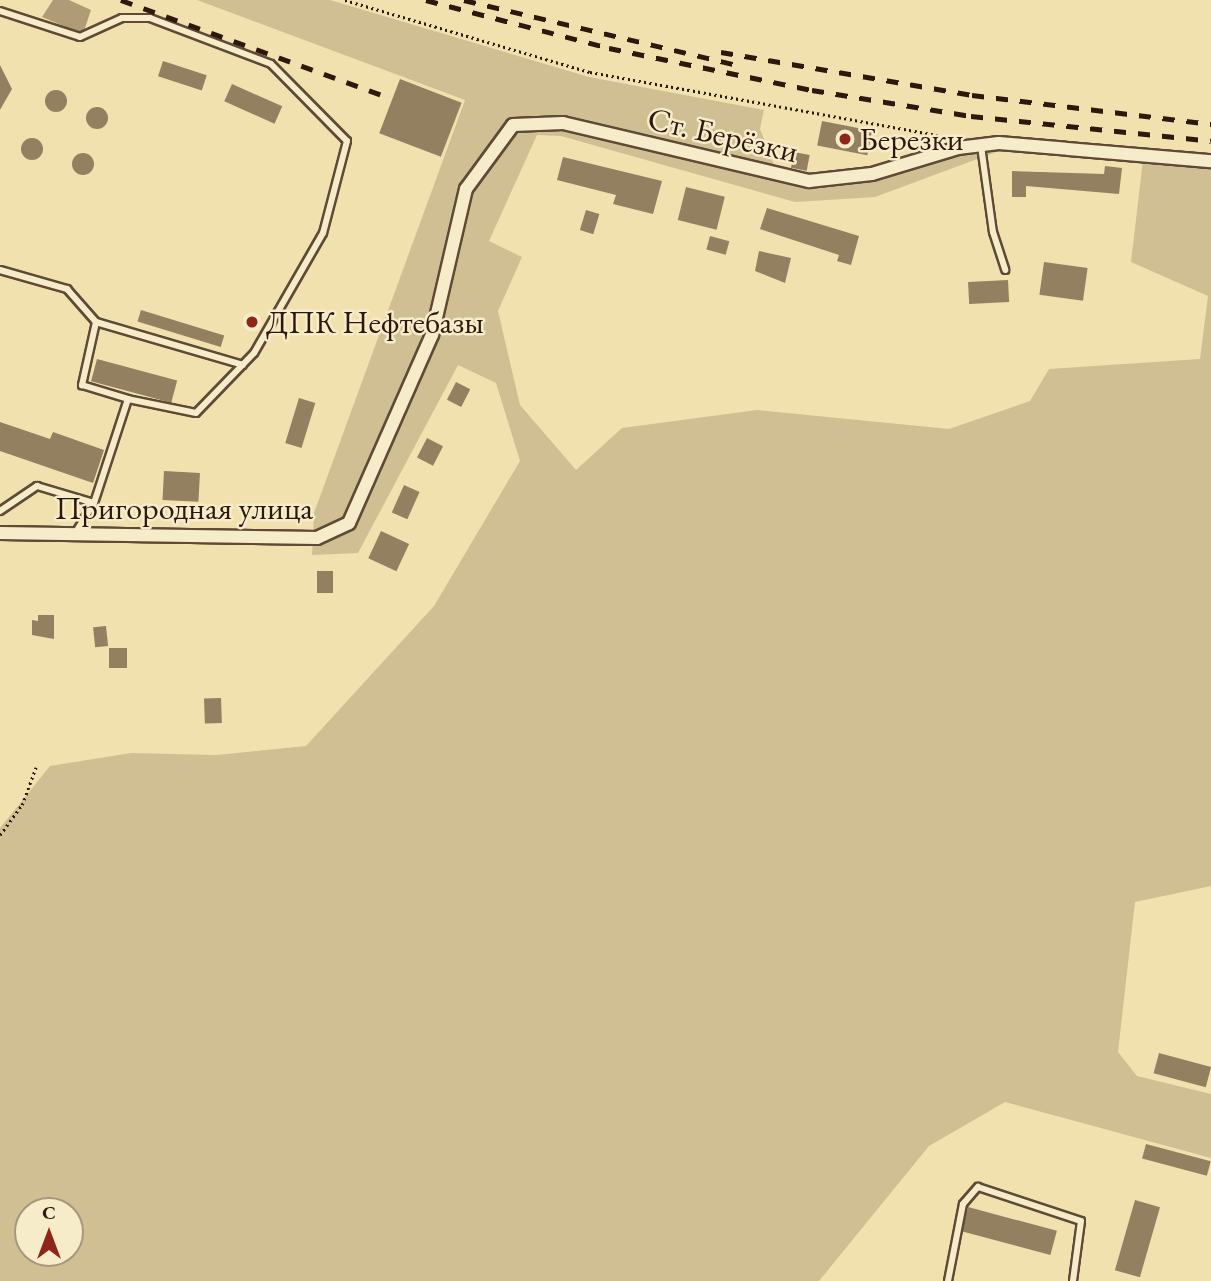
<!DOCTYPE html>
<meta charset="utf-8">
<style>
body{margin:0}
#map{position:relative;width:1211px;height:1281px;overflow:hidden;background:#f1e1ae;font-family:"EB Garamond",serif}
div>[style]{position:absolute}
.green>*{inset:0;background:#d0bf93}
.water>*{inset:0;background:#af9c77}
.building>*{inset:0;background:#938061;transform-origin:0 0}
.round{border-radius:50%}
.path>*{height:2.5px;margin-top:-1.25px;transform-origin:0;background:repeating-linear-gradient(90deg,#2e170d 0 2px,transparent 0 5.5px)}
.roads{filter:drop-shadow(2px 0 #5f4a35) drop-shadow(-2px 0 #5f4a35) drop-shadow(0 2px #5f4a35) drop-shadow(0 -2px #5f4a35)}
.service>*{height:6px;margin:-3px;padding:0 3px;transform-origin:3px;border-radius:3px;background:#f6ecca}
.minor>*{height:12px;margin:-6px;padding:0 6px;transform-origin:6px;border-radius:6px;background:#f6ecca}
.rail>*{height:4.5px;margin-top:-2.25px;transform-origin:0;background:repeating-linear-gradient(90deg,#2e170d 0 12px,transparent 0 24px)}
.dots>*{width:19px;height:19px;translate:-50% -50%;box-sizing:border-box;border:4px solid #f6ecca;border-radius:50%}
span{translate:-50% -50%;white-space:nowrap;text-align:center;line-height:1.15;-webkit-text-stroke:5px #f6ecca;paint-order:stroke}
.street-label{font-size:32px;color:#2e170d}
.poi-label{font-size:32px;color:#2e170d}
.left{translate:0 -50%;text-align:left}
.north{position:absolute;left:14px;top:1197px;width:70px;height:70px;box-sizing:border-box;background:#f6ecca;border:2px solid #a6977e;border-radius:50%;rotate:0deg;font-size:19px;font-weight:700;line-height:28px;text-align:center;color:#2e170d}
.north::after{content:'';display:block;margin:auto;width:24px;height:32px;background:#8f2418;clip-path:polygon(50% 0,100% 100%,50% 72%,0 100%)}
</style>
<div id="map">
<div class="green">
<div style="clip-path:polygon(evenodd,197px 0,330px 0,589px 77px,764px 110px,760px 129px,781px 183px,873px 179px,959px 152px,1007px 148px,875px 197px,795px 202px,561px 136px,537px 135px,489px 241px,522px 257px,498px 311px,520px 405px,576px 470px,622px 428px,757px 410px,949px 429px,1030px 401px,1049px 369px,1200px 359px,1208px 296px,1131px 262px,1143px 160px,1211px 166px,1211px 886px,1135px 902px,1118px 1052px,1137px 1076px,1211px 1094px,1211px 1158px,1005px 1102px,929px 1146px,819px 1281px,0 1281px,0 828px,50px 766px,131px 753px,217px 755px,306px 746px,434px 606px,520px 461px,496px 383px,458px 365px,358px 553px,312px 555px,314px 513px,465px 100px,197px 0,28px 1211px,70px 1211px,70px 1253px,28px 1253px,28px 1211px)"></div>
</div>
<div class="water">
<div style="clip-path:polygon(53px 0,69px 0,91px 10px,83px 34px,42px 17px)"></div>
</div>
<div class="building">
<div style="left:163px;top:61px;width:46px;height:16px;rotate:18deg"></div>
<div style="clip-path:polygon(0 65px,12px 89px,0 110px)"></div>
<div style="left:400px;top:79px;width:66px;height:58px;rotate:21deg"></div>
<div style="left:232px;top:84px;width:55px;height:19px;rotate:24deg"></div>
<div class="round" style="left:45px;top:90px;width:22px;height:22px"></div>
<div class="round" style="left:86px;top:107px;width:22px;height:22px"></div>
<div style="left:822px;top:121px;width:51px;height:25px;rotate:11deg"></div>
<div class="round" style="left:21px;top:138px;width:22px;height:22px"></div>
<div style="left:794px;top:152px;width:16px;height:16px;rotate:11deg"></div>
<div class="round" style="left:72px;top:153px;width:22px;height:22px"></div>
<div style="clip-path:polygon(563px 157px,662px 181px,653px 214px,613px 204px,616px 195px,557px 180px)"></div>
<div style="clip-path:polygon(1105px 166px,1122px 168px,1119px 194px,1026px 186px,1026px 197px,1012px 197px,1012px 171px,1104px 174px)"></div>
<div style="left:686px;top:187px;width:40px;height:34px;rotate:14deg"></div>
<div style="clip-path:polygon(767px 208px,859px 236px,851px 265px,837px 261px,839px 255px,760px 229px)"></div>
<div style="left:586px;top:210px;width:14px;height:21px;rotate:17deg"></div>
<div style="left:710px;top:236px;width:20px;height:14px;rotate:15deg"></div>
<div style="clip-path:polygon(759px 251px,791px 258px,785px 283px,755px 271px)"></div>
<div style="left:1044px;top:262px;width:44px;height:33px;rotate:8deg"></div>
<div style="left:1008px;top:280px;width:22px;height:40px;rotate:87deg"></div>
<div style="left:141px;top:310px;width:87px;height:12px;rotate:17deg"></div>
<div style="left:97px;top:359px;width:83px;height:23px;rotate:15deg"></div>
<div style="left:456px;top:382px;width:16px;height:20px;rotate:27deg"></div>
<div style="left:299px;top:398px;width:17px;height:47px;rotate:17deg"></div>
<div style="clip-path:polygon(0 422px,50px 439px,53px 432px,104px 450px,93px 483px,0 451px)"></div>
<div style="left:427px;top:438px;width:18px;height:22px;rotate:27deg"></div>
<div style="left:164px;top:471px;width:36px;height:29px;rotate:3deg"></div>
<div style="left:404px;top:485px;width:17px;height:30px;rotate:24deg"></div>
<div style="left:381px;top:531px;width:31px;height:30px;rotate:25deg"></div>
<div style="left:317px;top:571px;width:16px;height:22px"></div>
<div style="clip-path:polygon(38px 615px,54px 615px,54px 639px,32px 635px,32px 620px,38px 621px)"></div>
<div style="left:106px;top:626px;width:20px;height:13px;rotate:84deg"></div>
<div style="left:109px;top:648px;width:18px;height:20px"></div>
<div style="left:221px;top:698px;width:25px;height:17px;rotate:88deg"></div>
<div style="left:1159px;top:1053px;width:54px;height:21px;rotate:15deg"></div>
<div style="left:1146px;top:1144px;width:67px;height:15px;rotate:15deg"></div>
<div style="left:1135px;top:1200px;width:26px;height:73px;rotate:16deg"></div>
<div style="left:968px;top:1207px;width:92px;height:25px;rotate:15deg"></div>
</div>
<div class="path">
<div style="left:345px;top:0;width:255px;rotate:16.4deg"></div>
<div style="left:590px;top:72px;width:365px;rotate:10.3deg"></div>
<div style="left:0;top:835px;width:37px;rotate:-54deg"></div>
<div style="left:22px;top:805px;width:40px;rotate:-69.8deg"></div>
</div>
<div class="roads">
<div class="service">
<div style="left:0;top:11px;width:84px;rotate:18deg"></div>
<div style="left:80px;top:37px;width:46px;rotate:-24.3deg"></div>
<div style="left:122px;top:18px;width:28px"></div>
<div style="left:150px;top:18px;width:129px;rotate:20.8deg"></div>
<div style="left:271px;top:64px;width:108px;rotate:45.4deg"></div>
<div style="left:347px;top:141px;width:95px;rotate:104.6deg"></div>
<div style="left:323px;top:233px;width:138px;rotate:119.9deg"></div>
<div style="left:254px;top:353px;width:83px;rotate:134deg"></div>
<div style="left:196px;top:413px;width:69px;rotate:-168.4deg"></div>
<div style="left:128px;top:399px;width:109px;rotate:108.1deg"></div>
<div style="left:94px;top:503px;width:36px;rotate:122deg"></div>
<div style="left:981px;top:146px;width:87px;rotate:82.1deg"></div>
<div style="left:993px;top:232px;width:40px;rotate:72deg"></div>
<div style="left:0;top:270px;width:70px;rotate:15.8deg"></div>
<div style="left:67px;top:289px;width:44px;rotate:48.7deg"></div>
<div style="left:96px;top:322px;width:153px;rotate:16.3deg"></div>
<div style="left:96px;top:322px;width:65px;rotate:102.5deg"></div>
<div style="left:82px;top:385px;width:48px;rotate:16.9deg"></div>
<div style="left:0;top:511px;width:45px;rotate:-34deg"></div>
<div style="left:37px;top:486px;width:59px;rotate:16.6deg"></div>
<div style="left:948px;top:1281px;width:78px;rotate:-79deg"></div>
<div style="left:963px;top:1204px;width:23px;rotate:-49deg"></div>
<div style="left:978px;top:1187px;width:108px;rotate:18.3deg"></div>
<div style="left:1081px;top:1221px;width:61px;rotate:97.6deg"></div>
</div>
<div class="minor">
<div style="left:0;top:533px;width:317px;rotate:0.9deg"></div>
<div style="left:317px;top:538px;width:35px;rotate:-25deg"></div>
<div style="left:349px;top:523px;width:206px;rotate:-66.2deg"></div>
<div style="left:432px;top:335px;width:150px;rotate:-76.9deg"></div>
<div style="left:466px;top:189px;width:79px;rotate:-53.7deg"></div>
<div style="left:513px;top:125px;width:50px;rotate:-2.3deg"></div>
<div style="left:563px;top:123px;width:253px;rotate:13.3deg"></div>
<div style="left:809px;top:181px;width:63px;rotate:-6.3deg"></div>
<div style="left:872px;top:174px;width:90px;rotate:-16.8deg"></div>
<div style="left:958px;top:148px;width:41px;rotate:-7deg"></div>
<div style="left:999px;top:143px;width:213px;rotate:4.9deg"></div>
</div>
</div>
<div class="rail">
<div style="left:121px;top:0;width:281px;rotate:20deg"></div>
<div style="left:426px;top:0;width:189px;rotate:14.7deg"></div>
<div style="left:609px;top:48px;width:207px;rotate:11.7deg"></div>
<div style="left:812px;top:90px;width:161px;rotate:9.3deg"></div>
<div style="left:971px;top:116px;width:241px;rotate:5.9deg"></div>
<div style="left:464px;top:0;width:277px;rotate:13.4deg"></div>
<div style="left:721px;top:52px;width:255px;rotate:9.7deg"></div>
<div style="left:972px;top:95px;width:241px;rotate:6.9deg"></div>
</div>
<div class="dots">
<div style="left:845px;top:139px;background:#8f2418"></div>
<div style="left:252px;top:322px;background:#8f2418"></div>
</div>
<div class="street-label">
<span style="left:723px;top:135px;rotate:13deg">Ст. Берёзки</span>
<span style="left:184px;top:508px">Пригородная улица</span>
</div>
<div class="poi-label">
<span class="left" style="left:859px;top:139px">Березки</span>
<span class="left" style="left:266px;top:322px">ДПК Нефтебазы</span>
</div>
<div class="north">С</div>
</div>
